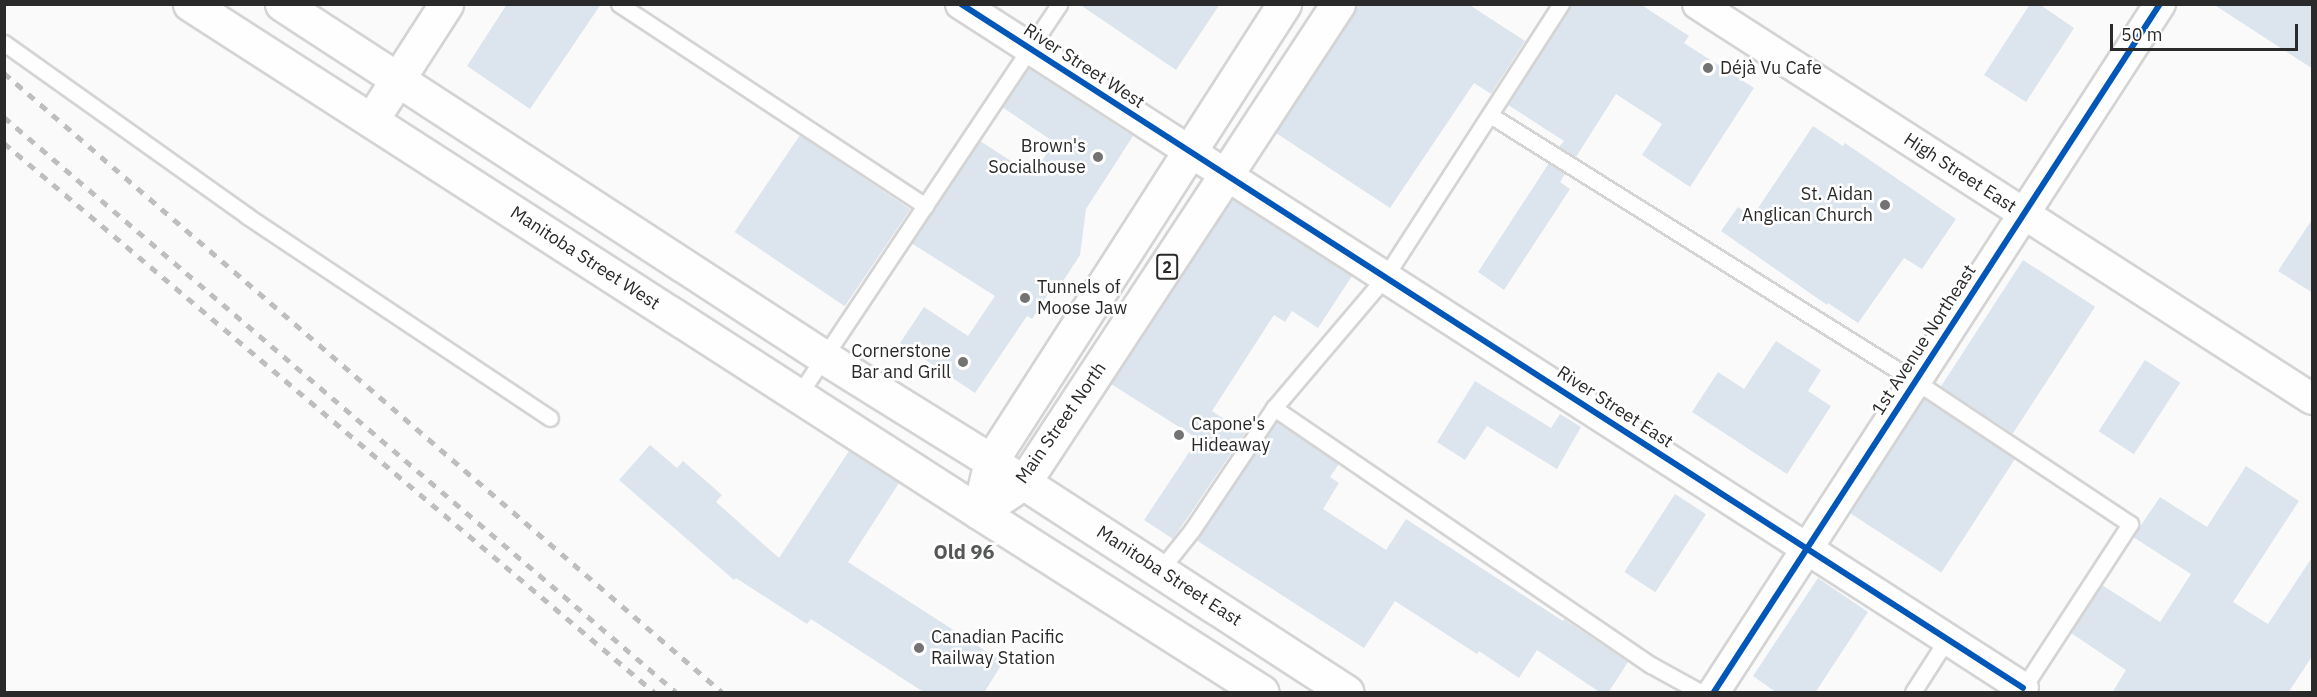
<!DOCTYPE html>
<meta charset="utf-8">
<style>
body{margin:0}
#map{position:relative;width:2317px;height:697px;overflow:hidden;background:#fafafa;font-family:"IBM Plex Sans",sans-serif}
div>[style]{position:absolute}
.building>*{inset:0;background:#dce5ed;transform-origin:0 0}
.roads{filter:drop-shadow(2px 0 #d4d4d4) drop-shadow(-2px 0 #d4d4d4) drop-shadow(0 2px #d4d4d4) drop-shadow(0 -2px #d4d4d4)}
.lane>*{height:15px;margin:-7.5px;padding:0 7.5px;transform-origin:7.5px;border-radius:7.5px;background:#fefefe}
.street>*{height:30px;margin:-15px;padding:0 15px;transform-origin:15px;border-radius:15px;background:#fefefe}
.secondary>*{height:33px;margin:-16.5px;padding:0 16.5px;transform-origin:16.5px;border-radius:16.5px;background:#fefefe}
.primary>*{height:33px;margin:-16.5px;padding:0 16.5px;transform-origin:16.5px;border-radius:16.5px;background:#fefefe}
.rail>*{height:4.5px;margin-top:-2.25px;transform-origin:0;background:repeating-linear-gradient(90deg,#bebebe 0 8px,transparent 0 16px)}
.cycleway>*{height:6px;margin:-3px;padding:0 3px;transform-origin:3px;border-radius:3px;background:#0057b8}
.dots>*{width:16px;height:16px;translate:-50% -50%;box-sizing:border-box;border:3px solid #fff;border-radius:50%}
span{translate:-50% -50%;white-space:nowrap;text-align:center;line-height:1.15;-webkit-text-stroke:5px #fff;paint-order:stroke}
.shield-label span{padding:2px 4px;background:#fff;border:2px solid;border-radius:4px;-webkit-text-stroke-width:0}
.shield-label{font-size:16px;color:#2a2a2a;font-weight:700}
.street-label{font-size:18px;color:#2a2a2a}
.poi-label{font-size:18px;color:#2a2a2a}
.left{translate:0 -50%;text-align:left}
.right{translate:-100% -50%;text-align:right}
.neighbourhood-label{font-size:20px;color:#555657;font-weight:700}
.frame{position:absolute;inset:0;border:6px solid #2a2a2a;pointer-events:none}
.scale{position:absolute;left:2110px;top:24px;width:188px;height:27px;box-sizing:border-box;border:3px solid #2a2a2a;border-top:0;padding-left:8px;font-size:18px;line-height:21px;white-space:nowrap;color:#2a2a2a;-webkit-text-stroke:4px #fff;paint-order:stroke}
</style>
<div id="map">
<div class="building">
<div style="clip-path:polygon(507px 4px,601px 4px,530px 109px,467px 66px)"></div>
<div style="clip-path:polygon(1079px 4px,1220px 4px,1176px 70px)"></div>
<div style="clip-path:polygon(1357px 4px,1468px 4px,1525px 41px,1491px 94px,1474px 83px,1390px 208px,1276px 133px,1354px 14px)"></div>
<div style="clip-path:polygon(1571px 4px,1640px 4px,1689px 36px,1684px 43px,1754px 88px,1690px 187px,1642px 155px,1662px 124px,1616px 94px,1576px 157px,1559px 147px,1564px 141px,1508px 105px)"></div>
<div style="clip-path:polygon(2030px 4px,2039px 4px,2074px 28px,2026px 102px,1984px 75px)"></div>
<div style="clip-path:polygon(2213px 4px,2313px 4px,2313px 69px)"></div>
<div style="clip-path:polygon(1028px 68px,1133px 136px,1086px 209px,1080px 255px,1056px 292px,1051px 289px,1032px 319px,1027px 316px,975px 393px,900px 343px,924px 307px,968px 336px,995px 296px,911px 243px,980px 141px,1033px 175px,1054px 142px,1002px 107px)"></div>
<div style="clip-path:polygon(1813px 126px,1843px 146px,1845px 143px,1956px 219px,1922px 269px,1904px 258px,1858px 323px,1828px 303px,1827px 305px,1721px 231px,1738px 207px,1752px 217px)"></div>
<div style="left:800px;top:135px;width:133px;height:117px;rotate:34deg"></div>
<div style="clip-path:polygon(1549px 163px,1565px 174px,1560px 182px,1570px 189px,1504px 290px,1478px 272px)"></div>
<div style="clip-path:polygon(1232px 199px,1352px 276px,1318px 328px,1292px 311px,1285px 322px,1274px 315px,1212px 411px,1245px 433px,1173px 539px,1144px 520px,1198px 439px,1111px 384px)"></div>
<div style="clip-path:polygon(2313px 218px,2313px 293px,2278px 271px)"></div>
<div style="left:2023px;top:260px;width:86px;height:151px;rotate:33deg"></div>
<div style="clip-path:polygon(1776px 341px,1821px 370px,1808px 391px,1831px 406px,1787px 474px,1692px 412px,1718px 372px,1744px 389px)"></div>
<div style="left:2145px;top:360px;width:42px;height:85px;rotate:33deg"></div>
<div style="clip-path:polygon(1475px 381px,1551px 428px,1560px 414px,1581px 427px,1557px 469px,1487px 426px,1465px 460px,1437px 442px)"></div>
<div style="left:1924px;top:399px;width:109px;height:136px;rotate:33deg"></div>
<div style="clip-path:polygon(1277px 422px,1339px 464px,1330px 477px,1339px 483px,1323px 509px,1386px 550px,1406px 519px,1563px 621px,1564px 619px,1628px 662px,1608px 693px,1601px 693px,1537px 650px,1519px 678px,1479px 651px,1477px 654px,1395px 601px,1364px 648px,1196px 540px)"></div>
<div style="clip-path:polygon(650px 445px,677px 468px,683px 461px,722px 495px,716px 502px,779px 558px,849px 451px,899px 483px,848px 562px,1003px 662px,984px 693px,925px 693px,811px 619px,807px 624px,736px 578px,734px 580px,619px 480px)"></div>
<div style="clip-path:polygon(2246px 466px,2299px 501px,2233px 602px,2268px 624px,2313px 556px,2313px 655px,2288px 693px,2112px 693px,2126px 670px,2071px 633px,2102px 585px,2160px 622px,2191px 574px,2133px 537px,2160px 497px,2207px 527px)"></div>
<div style="left:1675px;top:494px;width:37px;height:93px;rotate:33deg"></div>
<div style="clip-path:polygon(1818px 578px,1868px 612px,1815px 693px,1777px 693px,1753px 676px)"></div>
</div>
<div class="roads">
<div class="lane">
<div style="left:619px;top:4px;width:367px;rotate:33.4deg"></div>
<div style="left:4px;top:43px;width:298px;rotate:35.4deg"></div>
<div style="left:247px;top:216px;width:364px;rotate:33.7deg"></div>
<div style="left:1490px;top:115px;width:501px;rotate:32.04deg"></div>
<div style="left:1915px;top:381px;width:258px;rotate:33.6deg"></div>
<div style="left:2130px;top:524px;width:196px;rotate:123.1deg"></div>
<div style="left:798px;top:396px;width:471px;rotate:-56.3deg"></div>
<div style="left:1274px;top:408px;width:456px;rotate:34.3deg"></div>
<div style="left:1651px;top:665px;width:56px;rotate:28.9deg"></div>
<div style="left:1161px;top:569px;width:50px;rotate:-51.5deg"></div>
<div style="left:1192px;top:530px;width:147px;rotate:-56.1deg"></div>
<div style="left:1274px;top:408px;width:172px;rotate:-49.7deg"></div>
<div style="left:1385px;top:277px;width:325px;rotate:-57.2deg"></div>
<div style="left:1913px;top:692px;width:63px;rotate:-57.3deg"></div>
</div>
<div class="street">
<div style="left:961px;top:4px;width:1263px;rotate:32.78deg"></div>
<div style="left:1698px;top:4px;width:730px;rotate:32.75deg"></div>
<div style="left:1714px;top:692px;width:820px;rotate:-57.05deg"></div>
</div>
<div class="secondary">
<div style="left:190px;top:4px;width:938px;rotate:32.78deg"></div>
<div style="left:282px;top:4px;width:647px;rotate:33.08deg"></div>
<div style="left:824px;top:357px;width:197px;rotate:31.9deg"></div>
<div style="left:372px;top:119px;width:137px;rotate:-57.2deg"></div>
</div>
<div class="primary">
<div style="left:1006px;top:471px;width:406px;rotate:33deg"></div>
<div style="left:979px;top:512px;width:54px;rotate:-33.7deg"></div>
<div style="left:1024px;top:482px;width:572px;rotate:-56.7deg"></div>
<div style="left:979px;top:512px;width:52px;rotate:-76.8deg"></div>
<div style="left:991px;top:461px;width:543px;rotate:-57.33deg"></div>
<div style="left:979px;top:512px;width:335px;rotate:32.5deg"></div>
</div>
</div>
<div class="rail">
<div style="left:4px;top:73px;width:948px;rotate:40.77deg"></div>
<div style="left:4px;top:117px;width:884px;rotate:40.55deg"></div>
<div style="left:4px;top:143px;width:851px;rotate:40.18deg"></div>
</div>
<div class="cycleway">
<div style="left:961px;top:4px;width:1263px;rotate:32.78deg"></div>
<div style="left:1714px;top:692px;width:820px;rotate:-57.05deg"></div>
</div>
<div class="dots">
<div style="left:1708px;top:68px;background:#737373"></div>
<div style="left:1098px;top:157px;background:#737373"></div>
<div style="left:1885px;top:205px;background:#737373"></div>
<div style="left:1025px;top:298px;background:#737373"></div>
<div style="left:963px;top:362px;background:#737373"></div>
<div style="left:1179px;top:435px;background:#737373"></div>
<div style="left:919px;top:648px;background:#737373"></div>
</div>
<div class="shield-label">
<span style="left:1167px;top:267px">2</span>
</div>
<div class="street-label">
<span style="left:1084px;top:66px;rotate:33deg">River Street West</span>
<span style="left:1960px;top:173px;rotate:33deg">High Street East</span>
<span style="left:585px;top:258px;rotate:33deg">Manitoba Street West</span>
<span style="left:1924px;top:340px;rotate:-57deg">1st Avenue Northeast</span>
<span style="left:1615px;top:407px;rotate:33deg">River Street East</span>
<span style="left:1061px;top:423px;rotate:-55deg">Main Street North</span>
<span style="left:1169px;top:576px;rotate:33deg">Manitoba Street East</span>
</div>
<div class="poi-label">
<span class="left" style="left:1720px;top:68px">Déjà Vu Cafe</span>
<span class="right" style="left:1086px;top:157px">Brown's<br>Socialhouse</span>
<span class="right" style="left:1873px;top:205px">St. Aidan<br>Anglican Church</span>
<span class="left" style="left:1037px;top:298px">Tunnels of<br>Moose Jaw</span>
<span class="right" style="left:951px;top:362px">Cornerstone<br>Bar and Grill</span>
<span class="left" style="left:1191px;top:435px">Capone's<br>Hideaway</span>
<span class="left" style="left:931px;top:648px">Canadian Pacific<br>Railway Station</span>
</div>
<div class="neighbourhood-label">
<span style="left:964px;top:551px">Old 96</span>
</div>
<div class="frame"></div>
<div class="scale">50 m</div>
</div>
